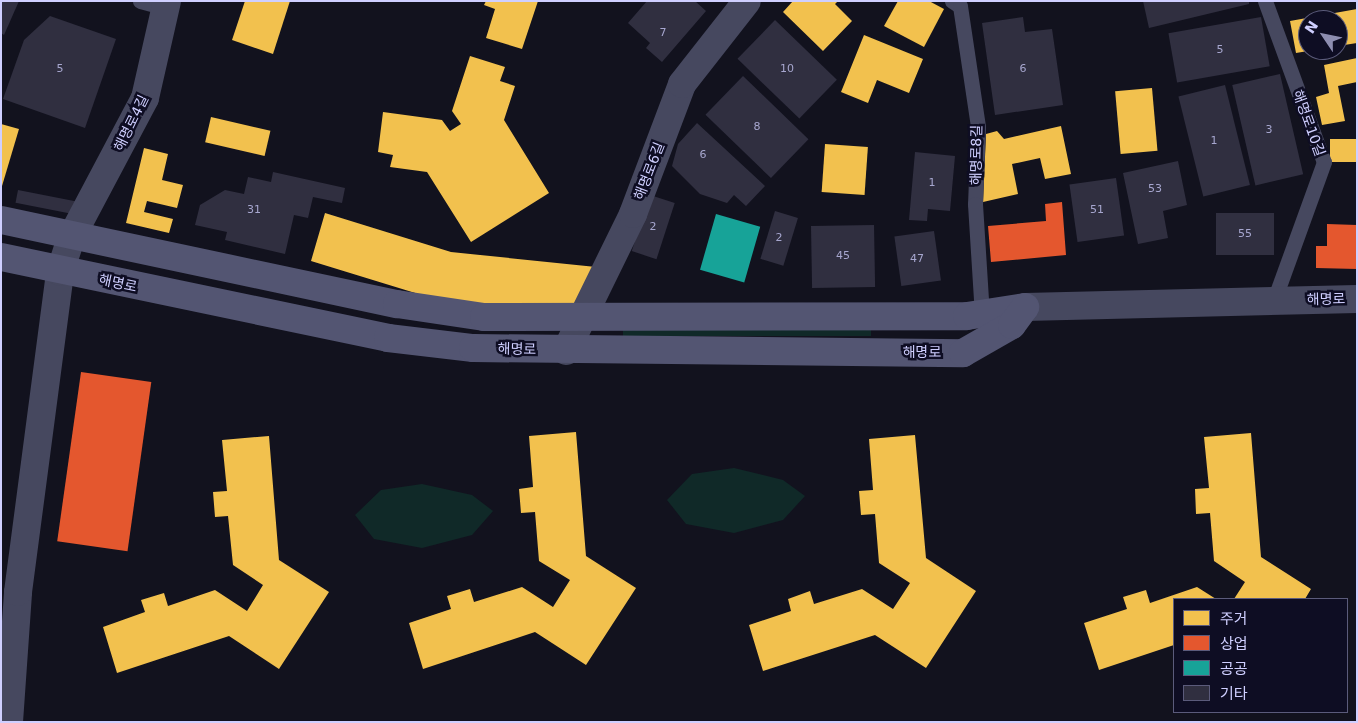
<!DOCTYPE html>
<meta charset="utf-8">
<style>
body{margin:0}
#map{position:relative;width:1358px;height:723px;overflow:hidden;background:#12121e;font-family:"DejaVu Sans","Noto Sans KR",sans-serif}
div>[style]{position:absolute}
.green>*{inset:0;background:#102928;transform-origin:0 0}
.homes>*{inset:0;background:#f2c14e;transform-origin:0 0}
.shops>*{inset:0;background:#e4572e;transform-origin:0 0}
.public>*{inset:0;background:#17a398;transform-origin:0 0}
.building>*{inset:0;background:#302f40;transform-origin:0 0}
.lane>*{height:15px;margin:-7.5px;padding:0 7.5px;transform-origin:7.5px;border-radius:7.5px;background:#46485f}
.street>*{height:28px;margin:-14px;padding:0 14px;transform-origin:14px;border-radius:14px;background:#46485f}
.secondary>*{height:28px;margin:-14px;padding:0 14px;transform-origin:14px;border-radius:14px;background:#535572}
span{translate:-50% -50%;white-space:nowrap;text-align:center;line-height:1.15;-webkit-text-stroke:5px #0e0d23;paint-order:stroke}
.number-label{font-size:11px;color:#a7a7cf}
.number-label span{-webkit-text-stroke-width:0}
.street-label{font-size:14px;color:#cfcfff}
.frame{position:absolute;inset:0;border:2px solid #cfcfff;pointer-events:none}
.legend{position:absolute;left:1173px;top:598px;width:175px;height:115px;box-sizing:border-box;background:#0e0d23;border:1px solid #5b5b7b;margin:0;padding:6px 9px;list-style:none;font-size:15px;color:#cfcfff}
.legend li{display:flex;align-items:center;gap:10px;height:25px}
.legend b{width:25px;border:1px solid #5b5b7b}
.north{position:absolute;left:1298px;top:10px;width:50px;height:50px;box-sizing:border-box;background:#0e0d23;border:1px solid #5b5b7b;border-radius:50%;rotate:304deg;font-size:14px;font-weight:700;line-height:20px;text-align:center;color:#cfcfff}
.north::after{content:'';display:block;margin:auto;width:18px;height:22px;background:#8d8db0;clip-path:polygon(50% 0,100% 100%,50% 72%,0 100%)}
</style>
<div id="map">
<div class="green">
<div style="left:871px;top:324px;width:12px;height:248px;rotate:90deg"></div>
<div style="clip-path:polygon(734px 468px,783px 480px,805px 496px,783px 520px,734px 533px,686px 524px,667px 500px,692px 474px)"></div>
<div style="clip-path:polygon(422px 484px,472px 495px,493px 511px,472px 535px,422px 548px,374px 539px,355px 515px,381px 490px)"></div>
</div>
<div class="homes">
<div style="clip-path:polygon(245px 1px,290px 1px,273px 54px,232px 40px)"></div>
<div style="clip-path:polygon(486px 1px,538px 1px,522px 49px,486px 38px,495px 9px,484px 5px)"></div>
<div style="clip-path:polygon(793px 1px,838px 1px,835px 4px,852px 21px,823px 51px,783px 12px)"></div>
<div style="clip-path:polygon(898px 1px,929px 1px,944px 9px,924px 47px,884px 26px)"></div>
<div style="clip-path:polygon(1357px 9px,1357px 43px,1338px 46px,1338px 20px,1308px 20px,1308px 51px,1296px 53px,1290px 21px)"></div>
<div style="clip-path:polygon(864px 35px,923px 59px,909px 93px,877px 80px,868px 103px,841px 92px)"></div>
<div style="clip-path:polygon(470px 56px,505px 67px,500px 81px,515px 86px,504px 120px,549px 193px,471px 242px,427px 172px,390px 167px,393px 155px,378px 152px,383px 112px,442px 120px,450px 131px,461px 124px,452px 111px)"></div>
<div style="clip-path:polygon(1357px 58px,1357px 82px,1338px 86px,1345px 121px,1322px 125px,1316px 97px,1329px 93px,1324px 65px)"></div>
<div style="left:1152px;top:88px;width:63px;height:37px;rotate:85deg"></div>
<div style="left:211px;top:117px;width:61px;height:26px;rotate:13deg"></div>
<div style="clip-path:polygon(1px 124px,19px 129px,2px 186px,1px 186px)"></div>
<div style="clip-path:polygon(1061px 126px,1071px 174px,1045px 179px,1040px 158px,1012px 164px,1018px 194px,983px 202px,986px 134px,997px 131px,1004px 139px)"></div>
<div style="left:1357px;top:139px;width:23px;height:27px;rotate:90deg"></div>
<div style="left:825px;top:144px;width:43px;height:48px;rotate:4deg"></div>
<div style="clip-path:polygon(144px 148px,168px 154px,162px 180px,183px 185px,177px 208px,147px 201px,144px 212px,173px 219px,169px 233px,126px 223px)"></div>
<div style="clip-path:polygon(325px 213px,451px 252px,596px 267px,582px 312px,438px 300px,311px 261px)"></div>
<div style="clip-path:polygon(576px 432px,586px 556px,636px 588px,586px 665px,535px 632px,423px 669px,409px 623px,451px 609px,447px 596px,470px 589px,474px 602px,522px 587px,553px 607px,570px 580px,539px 561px,535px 512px,521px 513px,519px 489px,533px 487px,529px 436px)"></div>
<div style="clip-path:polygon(1251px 433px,1261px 557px,1311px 589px,1305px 599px,1234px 599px,1245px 582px,1214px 561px,1210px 513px,1196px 514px,1195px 489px,1209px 488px,1204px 437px)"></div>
<div style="clip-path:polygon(915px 435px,926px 558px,976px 591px,926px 668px,875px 635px,763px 671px,749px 625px,791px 611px,788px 599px,810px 591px,814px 604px,862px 589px,893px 609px,910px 583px,879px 563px,875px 514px,861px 515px,859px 491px,873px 490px,869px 439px)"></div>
<div style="clip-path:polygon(269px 436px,279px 560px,329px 592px,279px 669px,229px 636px,117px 673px,103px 627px,145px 612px,141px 600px,164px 593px,168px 606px,215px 590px,247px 611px,263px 585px,233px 565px,228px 516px,215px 517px,213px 492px,227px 491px,222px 440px)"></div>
<div style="clip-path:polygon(1197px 587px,1216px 599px,1174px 599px,1174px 645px,1099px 670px,1084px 623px,1127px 609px,1123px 597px,1146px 590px,1150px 603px)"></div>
</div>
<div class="shops">
<div style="clip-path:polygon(1062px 202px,1066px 255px,991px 262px,988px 226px,1046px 221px,1045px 204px)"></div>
<div style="clip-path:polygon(1327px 224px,1357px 225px,1357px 269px,1316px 268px,1316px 246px,1327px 246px)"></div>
<div style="left:81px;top:372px;width:71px;height:171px;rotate:8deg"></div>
</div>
<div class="public">
<div style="left:716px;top:214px;width:46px;height:58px;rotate:16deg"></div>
</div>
<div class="building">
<div style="clip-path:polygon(1px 1px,19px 1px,4px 35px,1px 33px)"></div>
<div style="clip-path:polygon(647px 1px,695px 1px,706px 11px,662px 62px,646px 48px,650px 43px,628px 23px)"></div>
<div style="clip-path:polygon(1143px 1px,1249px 1px,1249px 4px,1149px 28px)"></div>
<div style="clip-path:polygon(50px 16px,116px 39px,85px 128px,3px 99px,24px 40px)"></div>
<div style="clip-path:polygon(1023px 17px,1025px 32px,1052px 29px,1063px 105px,995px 115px,982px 23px)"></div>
<div style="left:1261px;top:17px;width:50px;height:94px;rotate:80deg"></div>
<div style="left:775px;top:20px;width:86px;height:54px;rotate:44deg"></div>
<div style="left:1280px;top:74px;width:103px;height:49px;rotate:77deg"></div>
<div style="left:743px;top:76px;width:91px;height:54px;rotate:44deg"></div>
<div style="left:1225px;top:85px;width:103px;height:48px;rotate:76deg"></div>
<div style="clip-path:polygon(697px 123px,765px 186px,746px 206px,734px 195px,727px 203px,700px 194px,672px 166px,678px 144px)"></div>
<div style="clip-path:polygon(915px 152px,955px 156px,950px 211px,928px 209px,927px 221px,909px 220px)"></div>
<div style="clip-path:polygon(1178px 161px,1187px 205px,1163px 211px,1168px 238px,1138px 244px,1123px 173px)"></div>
<div style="clip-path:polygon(273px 172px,345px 188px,342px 203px,313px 197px,308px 218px,294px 215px,285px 254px,225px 240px,227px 232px,195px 225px,200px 205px,225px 190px,244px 194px,248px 177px,271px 182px)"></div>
<div style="left:1116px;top:178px;width:58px;height:47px;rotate:82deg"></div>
<div style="left:18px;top:190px;width:61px;height:13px;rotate:11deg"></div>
<div style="left:650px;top:195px;width:26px;height:59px;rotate:18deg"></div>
<div style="left:775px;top:211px;width:24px;height:50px;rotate:17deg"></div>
<div style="left:1216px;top:213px;width:58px;height:42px"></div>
<div style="left:874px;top:225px;width:62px;height:63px;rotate:89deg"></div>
<div style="left:934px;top:231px;width:50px;height:40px;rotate:82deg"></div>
</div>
<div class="lane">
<div style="left:140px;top:1px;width:30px;rotate:15deg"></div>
<div style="left:952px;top:1px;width:9px;rotate:32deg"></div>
<div style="left:960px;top:6px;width:122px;rotate:81.5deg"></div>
<div style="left:978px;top:127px;width:77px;rotate:92.2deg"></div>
<div style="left:975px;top:204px;width:110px;rotate:86.4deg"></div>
<div style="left:1265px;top:1px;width:171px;rotate:69.9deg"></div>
<div style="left:1324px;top:162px;width:147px;rotate:109.9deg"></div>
</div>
<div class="street">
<div style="left:1025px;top:307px;width:332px;rotate:-1.4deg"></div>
<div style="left:566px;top:351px;width:153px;rotate:-63.9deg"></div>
<div style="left:633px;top:214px;width:139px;rotate:-69.3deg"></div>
<div style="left:682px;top:84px;width:105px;rotate:-51.9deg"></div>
<div style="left:9px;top:722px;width:130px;rotate:-86deg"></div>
<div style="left:18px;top:592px;width:323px;rotate:-82.5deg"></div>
<div style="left:60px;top:272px;width:38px;rotate:-72deg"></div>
<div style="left:72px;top:236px;width:156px;rotate:-62.1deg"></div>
<div style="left:145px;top:98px;width:99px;rotate:-77.2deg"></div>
</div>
<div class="secondary">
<div style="left:1px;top:220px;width:405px;rotate:12deg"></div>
<div style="left:397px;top:304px;width:88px;rotate:8.5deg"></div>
<div style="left:484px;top:317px;width:483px;rotate:-0.1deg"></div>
<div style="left:967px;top:316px;width:59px;rotate:-8.8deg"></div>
<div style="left:1px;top:257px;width:395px;rotate:11.8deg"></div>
<div style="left:388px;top:338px;width:86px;rotate:6.7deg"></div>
<div style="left:473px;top:348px;width:490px;rotate:0.6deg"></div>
<div style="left:963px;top:353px;width:56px;rotate:-29.7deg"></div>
<div style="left:1012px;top:325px;width:22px;rotate:-54deg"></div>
</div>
<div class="number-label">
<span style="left:663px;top:33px">7</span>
<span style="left:1220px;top:50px">5</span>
<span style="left:60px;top:69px">5</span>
<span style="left:787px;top:69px">10</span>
<span style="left:1023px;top:69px">6</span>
<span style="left:757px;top:127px">8</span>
<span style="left:1269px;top:130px">3</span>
<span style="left:1214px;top:141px">1</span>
<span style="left:703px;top:155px">6</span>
<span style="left:932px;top:183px">1</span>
<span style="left:1155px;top:189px">53</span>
<span style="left:254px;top:210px">31</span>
<span style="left:1097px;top:210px">51</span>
<span style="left:653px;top:227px">2</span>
<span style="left:1245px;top:234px">55</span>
<span style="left:779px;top:238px">2</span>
<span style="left:843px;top:256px">45</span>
<span style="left:917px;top:259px">47</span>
</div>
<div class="street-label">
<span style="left:131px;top:123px;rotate:-64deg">해명로4길</span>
<span style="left:1309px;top:123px;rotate:70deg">해명로10길</span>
<span style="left:976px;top:155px;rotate:-89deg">해명로8길</span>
<span style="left:649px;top:171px;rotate:-69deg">해명로6길</span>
<span style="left:118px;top:283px;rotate:12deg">해명로</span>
<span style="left:1326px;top:299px;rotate:-1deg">해명로</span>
<span style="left:517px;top:349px;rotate:1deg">해명로</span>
<span style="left:922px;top:352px">해명로</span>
</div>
<div class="frame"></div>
<ul class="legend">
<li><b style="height:14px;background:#f2c14e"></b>주거</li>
<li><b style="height:14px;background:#e4572e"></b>상업</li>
<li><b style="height:14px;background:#17a398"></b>공공</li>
<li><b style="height:14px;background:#302f40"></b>기타</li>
</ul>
<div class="north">N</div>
</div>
